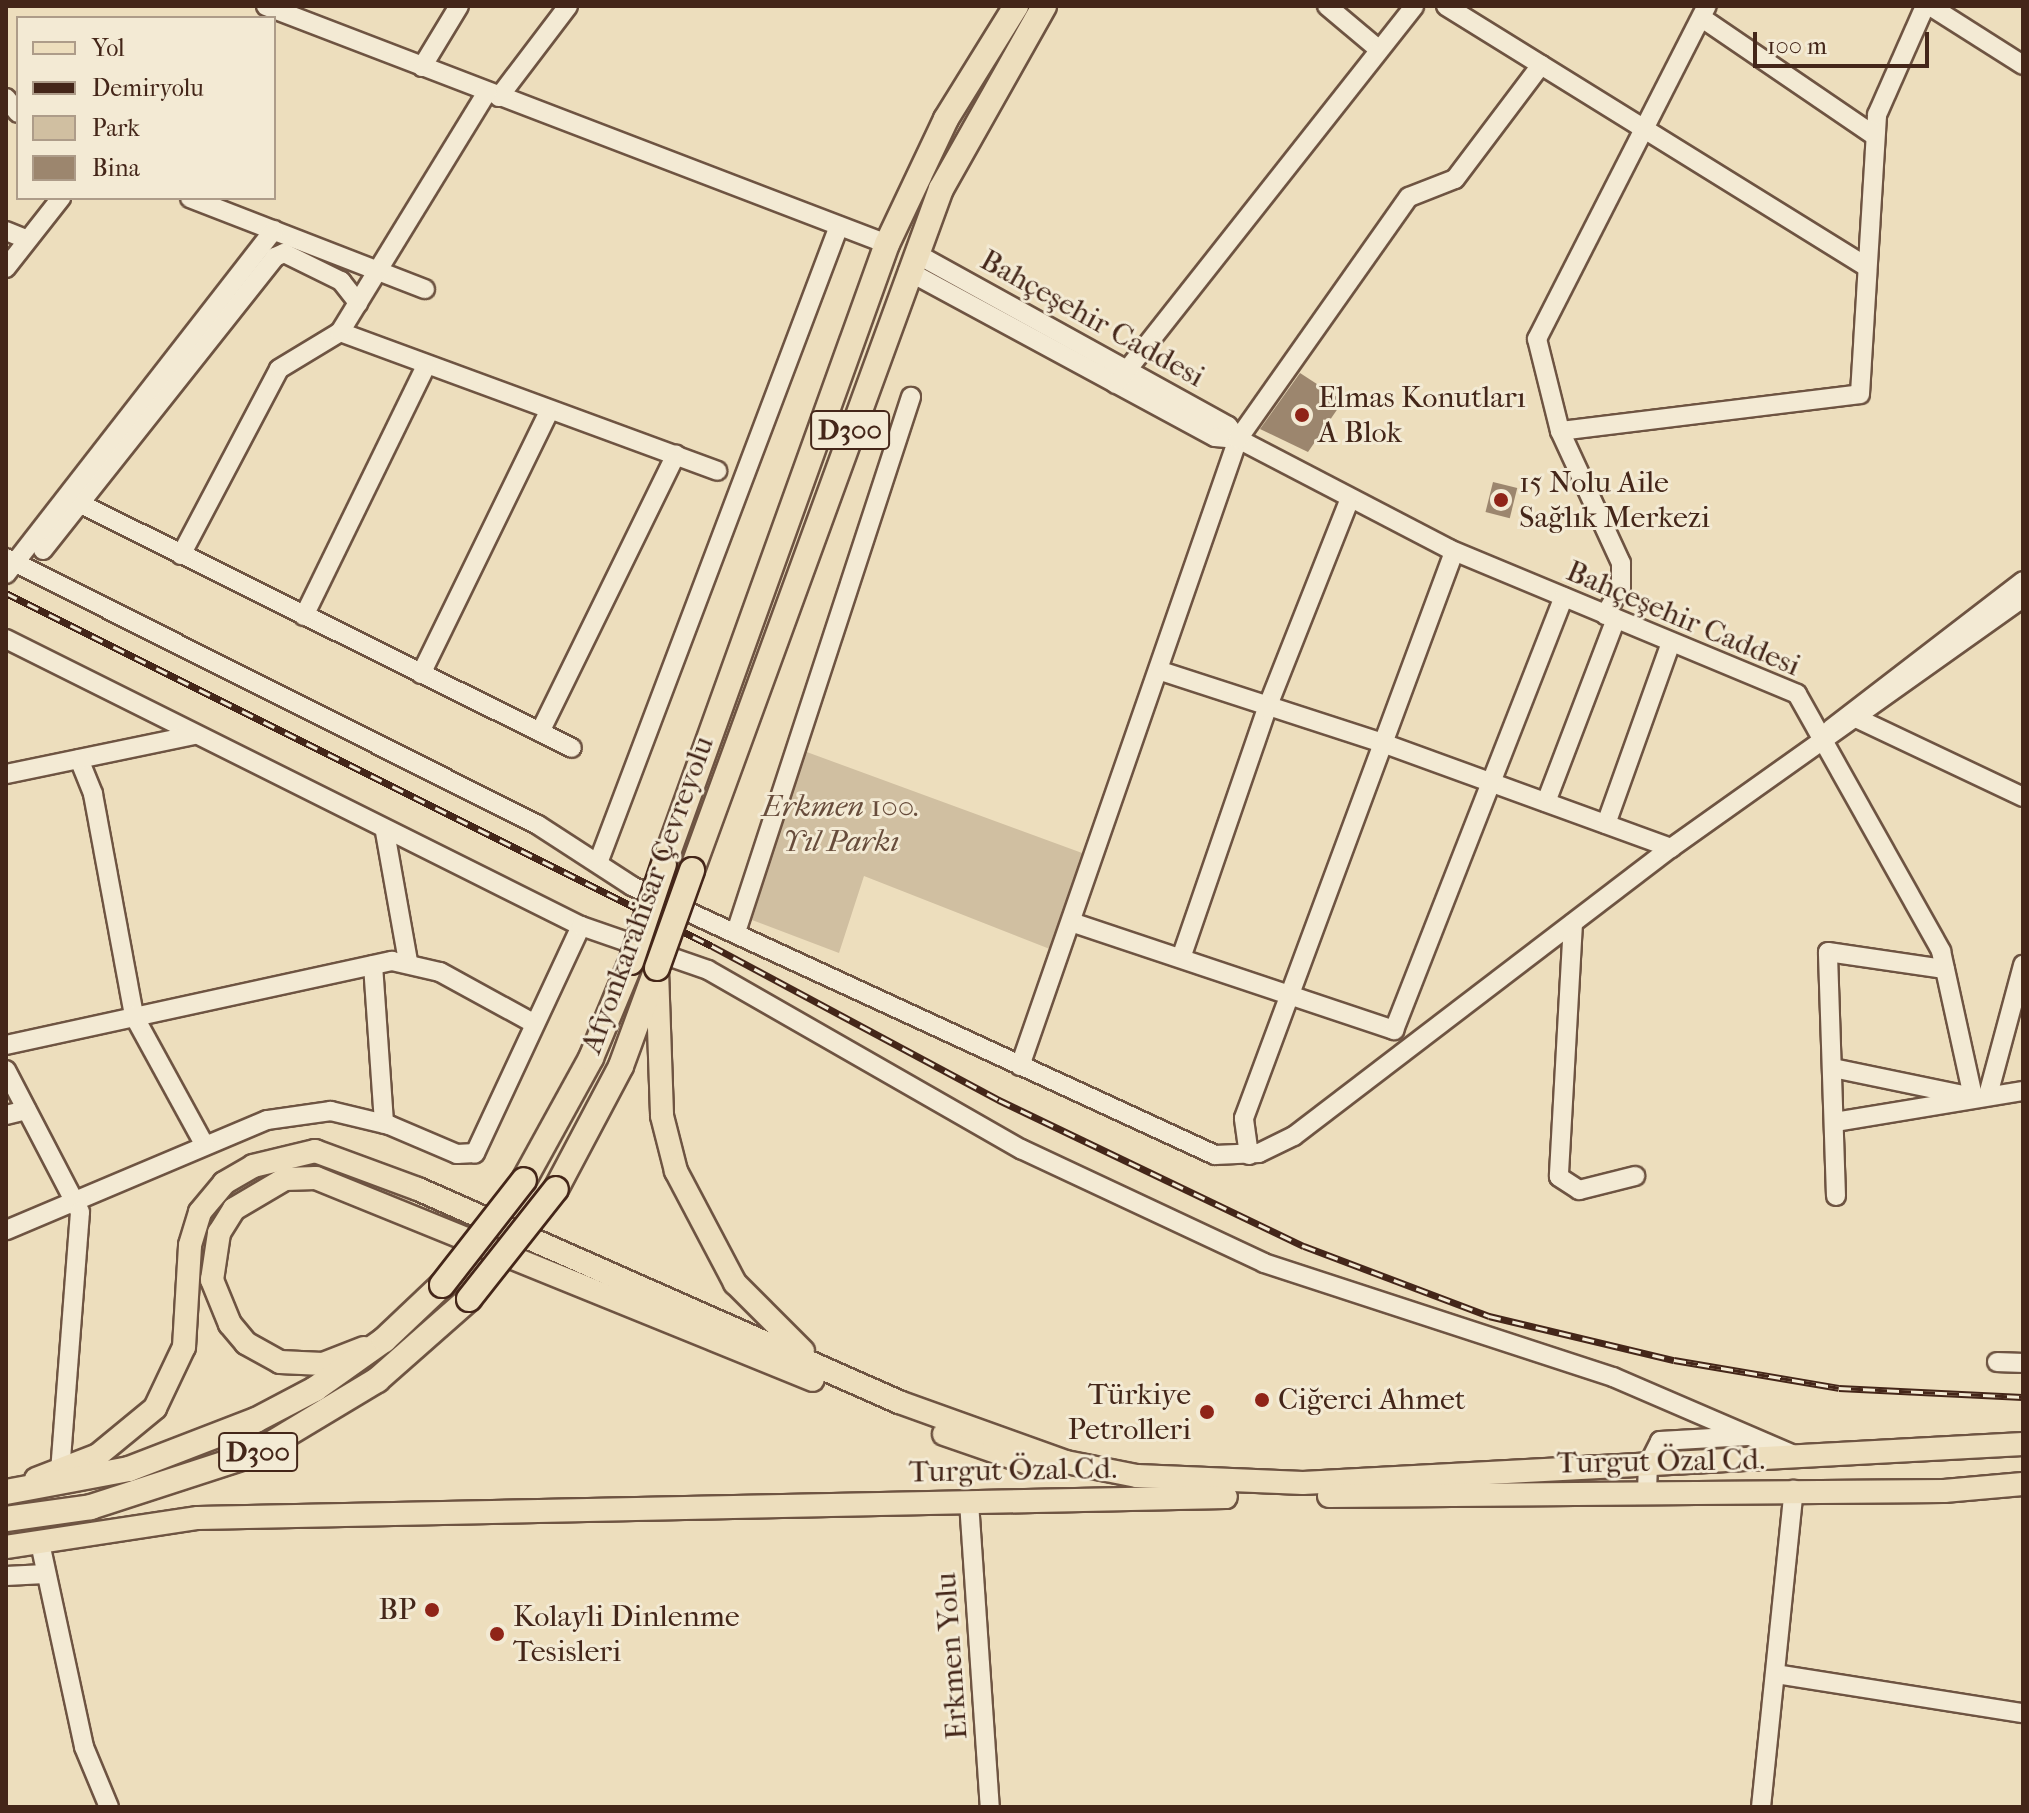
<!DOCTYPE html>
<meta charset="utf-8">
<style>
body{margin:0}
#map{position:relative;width:2029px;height:1813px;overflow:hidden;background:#eddebd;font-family:"IM FELL French Canon",serif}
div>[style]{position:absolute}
.green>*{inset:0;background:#d0bfa1}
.building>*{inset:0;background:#9c866e;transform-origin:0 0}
.roads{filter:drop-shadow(2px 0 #6e5442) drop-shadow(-2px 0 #6e5442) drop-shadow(0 2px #6e5442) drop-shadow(0 -2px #6e5442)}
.minor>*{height:18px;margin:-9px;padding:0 9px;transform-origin:9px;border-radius:9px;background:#f3ead4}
.major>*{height:22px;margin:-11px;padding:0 11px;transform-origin:11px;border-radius:11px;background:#eddebd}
.highway>*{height:24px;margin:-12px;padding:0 12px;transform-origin:12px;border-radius:12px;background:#eddebd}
.rail>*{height:7px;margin-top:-3.5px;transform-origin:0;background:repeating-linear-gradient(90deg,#f3ead4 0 12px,#442619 0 24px);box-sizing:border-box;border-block:2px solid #442619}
.bridges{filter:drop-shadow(2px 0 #442619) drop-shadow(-2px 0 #442619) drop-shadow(0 2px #442619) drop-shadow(0 -2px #442619)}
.highway-bridge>*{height:24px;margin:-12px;padding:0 12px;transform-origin:12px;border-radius:12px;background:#eddebd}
.dots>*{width:22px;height:22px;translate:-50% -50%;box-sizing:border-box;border:4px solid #f3ead4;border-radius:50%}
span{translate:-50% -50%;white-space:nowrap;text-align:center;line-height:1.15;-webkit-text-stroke:6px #f3ead4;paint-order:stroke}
.shield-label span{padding:2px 6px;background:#f3ead4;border:2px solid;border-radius:6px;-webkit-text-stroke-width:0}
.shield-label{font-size:28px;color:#442619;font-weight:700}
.street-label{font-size:30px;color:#442619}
.poi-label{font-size:30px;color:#442619}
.left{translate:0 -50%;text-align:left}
.right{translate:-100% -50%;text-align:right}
.park-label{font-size:30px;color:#674c3b;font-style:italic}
.frame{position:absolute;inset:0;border:8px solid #442619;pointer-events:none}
.legend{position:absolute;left:16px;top:16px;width:260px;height:184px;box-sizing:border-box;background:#f3ead4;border:2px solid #ad9c89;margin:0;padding:10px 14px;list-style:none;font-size:24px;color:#442619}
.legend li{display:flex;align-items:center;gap:16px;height:40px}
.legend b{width:40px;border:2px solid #ad9c89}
.scale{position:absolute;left:1753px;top:32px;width:176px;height:36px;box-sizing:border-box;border:4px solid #442619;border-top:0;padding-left:10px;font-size:24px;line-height:28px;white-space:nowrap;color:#442619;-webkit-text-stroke:6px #f3ead4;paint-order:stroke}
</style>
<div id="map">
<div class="green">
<div style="clip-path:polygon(804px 751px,1093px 857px,1060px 953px,864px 876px,839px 953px,752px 920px)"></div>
</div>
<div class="building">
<div style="clip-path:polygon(1300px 373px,1343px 401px,1308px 452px,1260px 429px)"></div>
<div style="left:1493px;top:482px;width:25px;height:31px;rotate:14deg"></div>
</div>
<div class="roads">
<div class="minor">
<div style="left:266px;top:6px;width:665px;rotate:20.97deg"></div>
<div style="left:1327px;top:6px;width:65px;rotate:40deg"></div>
<div style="left:1446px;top:6px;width:492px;rotate:31.8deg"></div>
<div style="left:1930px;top:6px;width:110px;rotate:32.4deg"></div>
<div style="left:1702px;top:18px;width:209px;rotate:34.3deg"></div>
<div style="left:422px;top:67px;width:71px;rotate:-58.8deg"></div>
<div style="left:499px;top:97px;width:114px;rotate:-52.8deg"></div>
<div style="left:6px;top:98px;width:19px;rotate:51deg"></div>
<div style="left:190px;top:198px;width:252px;rotate:21.2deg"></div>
<div style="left:6px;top:231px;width:22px;rotate:22deg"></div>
<div style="left:915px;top:253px;width:358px;rotate:28.9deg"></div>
<div style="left:1228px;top:426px;width:16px;rotate:52deg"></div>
<div style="left:1238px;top:439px;width:238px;rotate:27.5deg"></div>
<div style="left:1449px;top:549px;width:377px;rotate:22.6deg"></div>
<div style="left:1797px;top:694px;width:295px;rotate:60.7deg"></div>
<div style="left:1941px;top:951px;width:149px;rotate:77.6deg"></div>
<div style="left:1973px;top:1097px;width:143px;rotate:-168.3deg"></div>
<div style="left:6px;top:268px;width:89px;rotate:-51.8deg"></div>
<div style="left:908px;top:271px;width:349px;rotate:28.4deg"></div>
<div style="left:1215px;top:437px;width:23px;rotate:5deg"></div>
<div style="left:340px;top:332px;width:402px;rotate:20.2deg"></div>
<div style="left:1116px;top:384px;width:481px;rotate:-51.7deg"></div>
<div style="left:1560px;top:431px;width:302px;rotate:-7deg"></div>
<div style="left:1860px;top:394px;width:280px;rotate:-86.5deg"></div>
<div style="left:1877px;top:115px;width:119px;rotate:-66.2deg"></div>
<div style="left:81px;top:504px;width:548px;rotate:26.42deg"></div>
<div style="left:43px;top:550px;width:374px;rotate:-51.6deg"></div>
<div style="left:275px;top:257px;width:10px;rotate:-24deg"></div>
<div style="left:284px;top:253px;width:64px;rotate:26.2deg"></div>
<div style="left:341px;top:281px;width:28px;rotate:52deg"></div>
<div style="left:181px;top:555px;width:210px;rotate:-62.2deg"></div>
<div style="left:279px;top:369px;width:71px;rotate:-31.2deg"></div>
<div style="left:340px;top:332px;width:281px;rotate:-58.5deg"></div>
<div style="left:6px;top:558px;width:595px;rotate:26.65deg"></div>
<div style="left:538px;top:825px;width:112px;rotate:33deg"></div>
<div style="left:632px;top:886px;width:642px;rotate:24.77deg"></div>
<div style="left:1215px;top:1155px;width:44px;rotate:-2.6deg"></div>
<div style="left:1259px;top:1153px;width:39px;rotate:-26deg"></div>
<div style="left:1294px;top:1136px;width:474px;rotate:-37.4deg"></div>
<div style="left:6px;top:574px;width:436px;rotate:-52.1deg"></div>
<div style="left:1605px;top:615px;width:32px;rotate:-60deg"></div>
<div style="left:1621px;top:587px;width:24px;rotate:-90deg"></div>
<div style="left:1621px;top:563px;width:145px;rotate:-114.8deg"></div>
<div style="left:1560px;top:431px;width:95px;rotate:-104deg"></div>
<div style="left:1537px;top:339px;width:374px;rotate:-63deg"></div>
<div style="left:304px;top:616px;width:278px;rotate:-64deg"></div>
<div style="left:6px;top:639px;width:643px;rotate:26.53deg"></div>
<div style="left:581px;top:926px;width:251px;rotate:115deg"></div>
<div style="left:475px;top:1153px;width:18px;rotate:177deg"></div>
<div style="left:457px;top:1154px;width:74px;rotate:-156.9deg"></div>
<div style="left:389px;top:1125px;width:60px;rotate:-166.4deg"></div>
<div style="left:331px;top:1111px;width:65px;rotate:172deg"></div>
<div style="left:267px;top:1120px;width:283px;rotate:157.1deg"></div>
<div style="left:1161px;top:671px;width:230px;rotate:18deg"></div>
<div style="left:1380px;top:742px;width:310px;rotate:20deg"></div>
<div style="left:1671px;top:848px;width:432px;rotate:-35.4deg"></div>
<div style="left:421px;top:674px;width:292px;rotate:-64deg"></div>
<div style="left:1852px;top:716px;width:189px;rotate:25.3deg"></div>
<div style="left:1831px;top:729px;width:242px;rotate:-37.6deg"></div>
<div style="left:540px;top:732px;width:309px;rotate:-63.9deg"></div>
<div style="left:79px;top:759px;width:38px;rotate:68deg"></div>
<div style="left:93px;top:794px;width:226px;rotate:79.5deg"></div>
<div style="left:134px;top:1016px;width:146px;rotate:61.3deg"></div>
<div style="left:6px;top:774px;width:192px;rotate:-11.7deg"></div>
<div style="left:1546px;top:802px;width:196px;rotate:-69.1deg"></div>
<div style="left:1606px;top:824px;width:193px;rotate:-70.3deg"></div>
<div style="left:385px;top:832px;width:131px;rotate:79.9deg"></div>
<div style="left:598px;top:863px;width:681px;rotate:-69.28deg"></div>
<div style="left:1071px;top:922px;width:341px;rotate:18.5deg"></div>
<div style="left:1394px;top:1030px;width:465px;rotate:-68.6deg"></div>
<div style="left:1573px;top:923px;width:254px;rotate:93.2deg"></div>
<div style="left:1559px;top:1177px;width:24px;rotate:33deg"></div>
<div style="left:1579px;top:1190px;width:58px;rotate:-14deg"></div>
<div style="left:581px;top:926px;width:134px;rotate:19.1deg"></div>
<div style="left:708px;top:970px;width:361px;rotate:29.8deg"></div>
<div style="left:1021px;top:1149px;width:268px;rotate:25.1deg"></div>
<div style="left:1264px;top:1263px;width:367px;rotate:18.1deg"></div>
<div style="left:1613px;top:1377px;width:199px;rotate:23.3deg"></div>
<div style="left:736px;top:932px;width:563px;rotate:-71.89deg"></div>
<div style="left:1181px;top:958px;width:264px;rotate:-71deg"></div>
<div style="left:1267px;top:708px;width:226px;rotate:-68.4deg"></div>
<div style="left:373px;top:965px;width:159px;rotate:86deg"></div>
<div style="left:6px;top:1045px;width:395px;rotate:-12.3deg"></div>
<div style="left:392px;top:961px;width:49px;rotate:12.9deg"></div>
<div style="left:440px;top:972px;width:108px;rotate:28.7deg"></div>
<div style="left:1020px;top:1066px;width:664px;rotate:-70.83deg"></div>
<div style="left:1238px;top:439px;width:296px;rotate:-54.8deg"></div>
<div style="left:1409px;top:197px;width:49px;rotate:-21.4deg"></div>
<div style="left:1455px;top:179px;width:143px;rotate:-53deg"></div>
<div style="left:6px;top:1070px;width:160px;rotate:62.5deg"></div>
<div style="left:80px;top:1212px;width:260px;rotate:94.4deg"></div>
<div style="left:1988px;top:1095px;width:135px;rotate:-74.9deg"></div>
<div style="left:6px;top:1115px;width:21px;rotate:-14deg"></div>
<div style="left:1835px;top:1122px;width:191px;rotate:-9.4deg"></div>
<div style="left:1249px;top:1155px;width:37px;rotate:-98deg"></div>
<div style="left:1244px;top:1118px;width:604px;rotate:-69.64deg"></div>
<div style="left:1836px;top:1196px;width:244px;rotate:-91.9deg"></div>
<div style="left:1828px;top:952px;width:118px;rotate:8.3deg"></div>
<div style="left:1997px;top:1362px;width:26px;rotate:2deg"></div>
<div style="left:1647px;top:1492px;width:27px;rotate:-88deg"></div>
<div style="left:1648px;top:1465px;width:27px;rotate:-63deg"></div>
<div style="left:1660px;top:1441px;width:88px;rotate:-3.3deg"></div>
<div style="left:969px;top:1502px;width:306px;rotate:86.1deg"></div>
<div style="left:40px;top:1543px;width:209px;rotate:77.8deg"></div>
<div style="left:84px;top:1747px;width:65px;rotate:67.4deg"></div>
<div style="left:6px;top:1576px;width:39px;rotate:-3deg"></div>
<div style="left:1776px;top:1674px;width:250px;rotate:9deg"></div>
<div style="left:1761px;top:1807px;width:319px;rotate:-84.1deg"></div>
</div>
<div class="major">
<div style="left:657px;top:971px;width:145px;rotate:88deg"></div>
<div style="left:662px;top:1116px;width:57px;rotate:75.7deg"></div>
<div style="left:676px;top:1171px;width:127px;rotate:62.2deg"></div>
<div style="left:735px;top:1283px;width:96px;rotate:45deg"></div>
<div style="left:364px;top:1348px;width:44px;rotate:158.7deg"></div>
<div style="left:323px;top:1364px;width:43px;rotate:-177.3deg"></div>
<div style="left:280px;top:1362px;width:39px;rotate:-151deg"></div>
<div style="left:246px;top:1343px;width:25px;rotate:-130deg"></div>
<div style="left:230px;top:1324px;width:48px;rotate:-112.2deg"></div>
<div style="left:212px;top:1280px;width:48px;rotate:-81.5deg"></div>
<div style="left:219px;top:1233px;width:28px;rotate:-58deg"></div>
<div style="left:234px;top:1209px;width:59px;rotate:-30.5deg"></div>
<div style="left:285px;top:1179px;width:31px;rotate:-2deg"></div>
<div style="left:316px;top:1178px;width:536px;rotate:22.12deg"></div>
<div style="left:944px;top:1434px;width:102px;rotate:19deg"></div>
<div style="left:36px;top:1479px;width:66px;rotate:-21.2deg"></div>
<div style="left:98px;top:1455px;width:74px;rotate:-39.5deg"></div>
<div style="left:155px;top:1408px;width:68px;rotate:-64.6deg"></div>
<div style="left:184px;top:1347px;width:102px;rotate:-86.6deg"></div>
<div style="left:190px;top:1245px;width:34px;rotate:-73deg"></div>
<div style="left:200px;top:1212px;width:38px;rotate:-50deg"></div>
<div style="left:224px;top:1183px;width:34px;rotate:-30deg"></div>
<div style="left:253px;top:1166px;width:64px;rotate:-13.6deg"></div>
<div style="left:315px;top:1151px;width:110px;rotate:20.3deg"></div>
<div style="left:418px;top:1189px;width:526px;rotate:23.89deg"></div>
<div style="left:899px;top:1402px;width:177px;rotate:19.8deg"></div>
<div style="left:1066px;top:1462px;width:72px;rotate:11.2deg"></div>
<div style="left:1137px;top:1476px;width:166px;rotate:2.4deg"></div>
<div style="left:1303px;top:1483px;width:721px;rotate:-3.1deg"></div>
<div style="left:1329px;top:1496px;width:615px;rotate:-0.47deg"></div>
<div style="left:1944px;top:1491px;width:79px;rotate:-5.1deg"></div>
<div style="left:6px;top:1547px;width:194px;rotate:-8.6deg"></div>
<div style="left:198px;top:1518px;width:1028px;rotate:-1.17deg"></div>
</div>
<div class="highway">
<div style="left:664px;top:864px;width:659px;rotate:-70.22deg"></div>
<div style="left:887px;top:244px;width:138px;rotate:-64.7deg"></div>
<div style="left:946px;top:119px;width:133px;rotate:-58.2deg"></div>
<div style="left:692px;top:870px;width:725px;rotate:-69.92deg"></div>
<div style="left:941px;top:189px;width:210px;rotate:-60.6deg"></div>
<div style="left:524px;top:1180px;width:139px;rotate:-61.2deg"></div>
<div style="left:591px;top:1058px;width:104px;rotate:-67.4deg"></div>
<div style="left:556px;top:1189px;width:139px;rotate:-62.1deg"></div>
<div style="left:621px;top:1066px;width:104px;rotate:-69.8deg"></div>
<div style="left:6px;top:1492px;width:125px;rotate:-10.6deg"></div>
<div style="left:129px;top:1469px;width:136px;rotate:-21.1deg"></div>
<div style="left:256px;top:1420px;width:67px;rotate:-27.7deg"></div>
<div style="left:315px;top:1389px;width:85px;rotate:-35.4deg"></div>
<div style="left:384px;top:1340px;width:80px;rotate:-43.5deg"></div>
<div style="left:6px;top:1519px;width:86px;rotate:-8deg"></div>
<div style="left:91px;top:1507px;width:171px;rotate:-18deg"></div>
<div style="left:254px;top:1454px;width:144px;rotate:-31deg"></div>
<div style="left:377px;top:1380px;width:123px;rotate:-41.4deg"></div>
</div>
</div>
<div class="rail">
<div style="left:6px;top:593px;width:789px;rotate:26.57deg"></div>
<div style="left:712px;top:946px;width:326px;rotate:28.2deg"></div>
<div style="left:999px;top:1100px;width:338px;rotate:25.6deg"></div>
<div style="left:1304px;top:1246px;width:198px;rotate:20.7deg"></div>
<div style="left:1489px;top:1316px;width:190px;rotate:13.4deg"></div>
<div style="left:1674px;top:1360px;width:167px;rotate:9.6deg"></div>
<div style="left:1839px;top:1388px;width:184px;rotate:2.8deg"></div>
</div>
<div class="bridges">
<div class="highway-bridge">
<div style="left:631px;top:962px;width:103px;rotate:-71.4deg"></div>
<div style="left:657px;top:968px;width:104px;rotate:-70.3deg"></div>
<div style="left:442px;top:1285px;width:133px;rotate:-52deg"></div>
<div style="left:469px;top:1299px;width:140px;rotate:-51.7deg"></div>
</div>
</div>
<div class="dots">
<div style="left:1302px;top:415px;background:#8f2418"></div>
<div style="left:1501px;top:500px;background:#8f2418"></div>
<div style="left:1262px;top:1400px;background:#8f2418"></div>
<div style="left:1207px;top:1412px;background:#8f2418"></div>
<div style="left:432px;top:1610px;background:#8f2418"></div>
<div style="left:497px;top:1634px;background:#8f2418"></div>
</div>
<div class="shield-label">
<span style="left:850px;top:430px">D300</span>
<span style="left:258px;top:1452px">D300</span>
</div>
<div class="street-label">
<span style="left:1092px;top:319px;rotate:29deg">Bahçeşehir Caddesi</span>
<span style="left:1683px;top:619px;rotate:23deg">Bahçeşehir Caddesi</span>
<span style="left:648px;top:895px;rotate:-70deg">Afyonkarahisar Çevreyolu</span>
<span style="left:1661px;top:1462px;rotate:-1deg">Turgut Özal Cd.</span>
<span style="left:1013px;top:1471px;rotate:-1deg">Turgut Özal Cd.</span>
<span style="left:952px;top:1656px;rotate:-94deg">Erkmen Yolu</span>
</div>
<div class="poi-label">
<span class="left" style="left:1318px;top:415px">Elmas Konutları<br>A Blok</span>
<span class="left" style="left:1519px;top:500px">15 Nolu Aile<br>Sağlık Merkezi</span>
<span class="right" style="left:1191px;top:1412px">Türkiye<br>Petrolleri</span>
<span class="left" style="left:1278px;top:1400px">Ciğerci Ahmet</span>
<span class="right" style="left:416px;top:1610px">BP</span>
<span class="left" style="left:513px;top:1634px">Kolayli Dinlenme<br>Tesisleri</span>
</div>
<div class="park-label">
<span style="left:841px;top:824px">Erkmen 100.<br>Yıl Parkı</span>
</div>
<div class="frame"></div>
<ul class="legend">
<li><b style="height:10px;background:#eddebd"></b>Yol</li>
<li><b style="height:10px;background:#442619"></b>Demiryolu</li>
<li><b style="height:22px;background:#d0bfa1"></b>Park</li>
<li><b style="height:22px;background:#9c866e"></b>Bina</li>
</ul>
<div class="scale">100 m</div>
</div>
